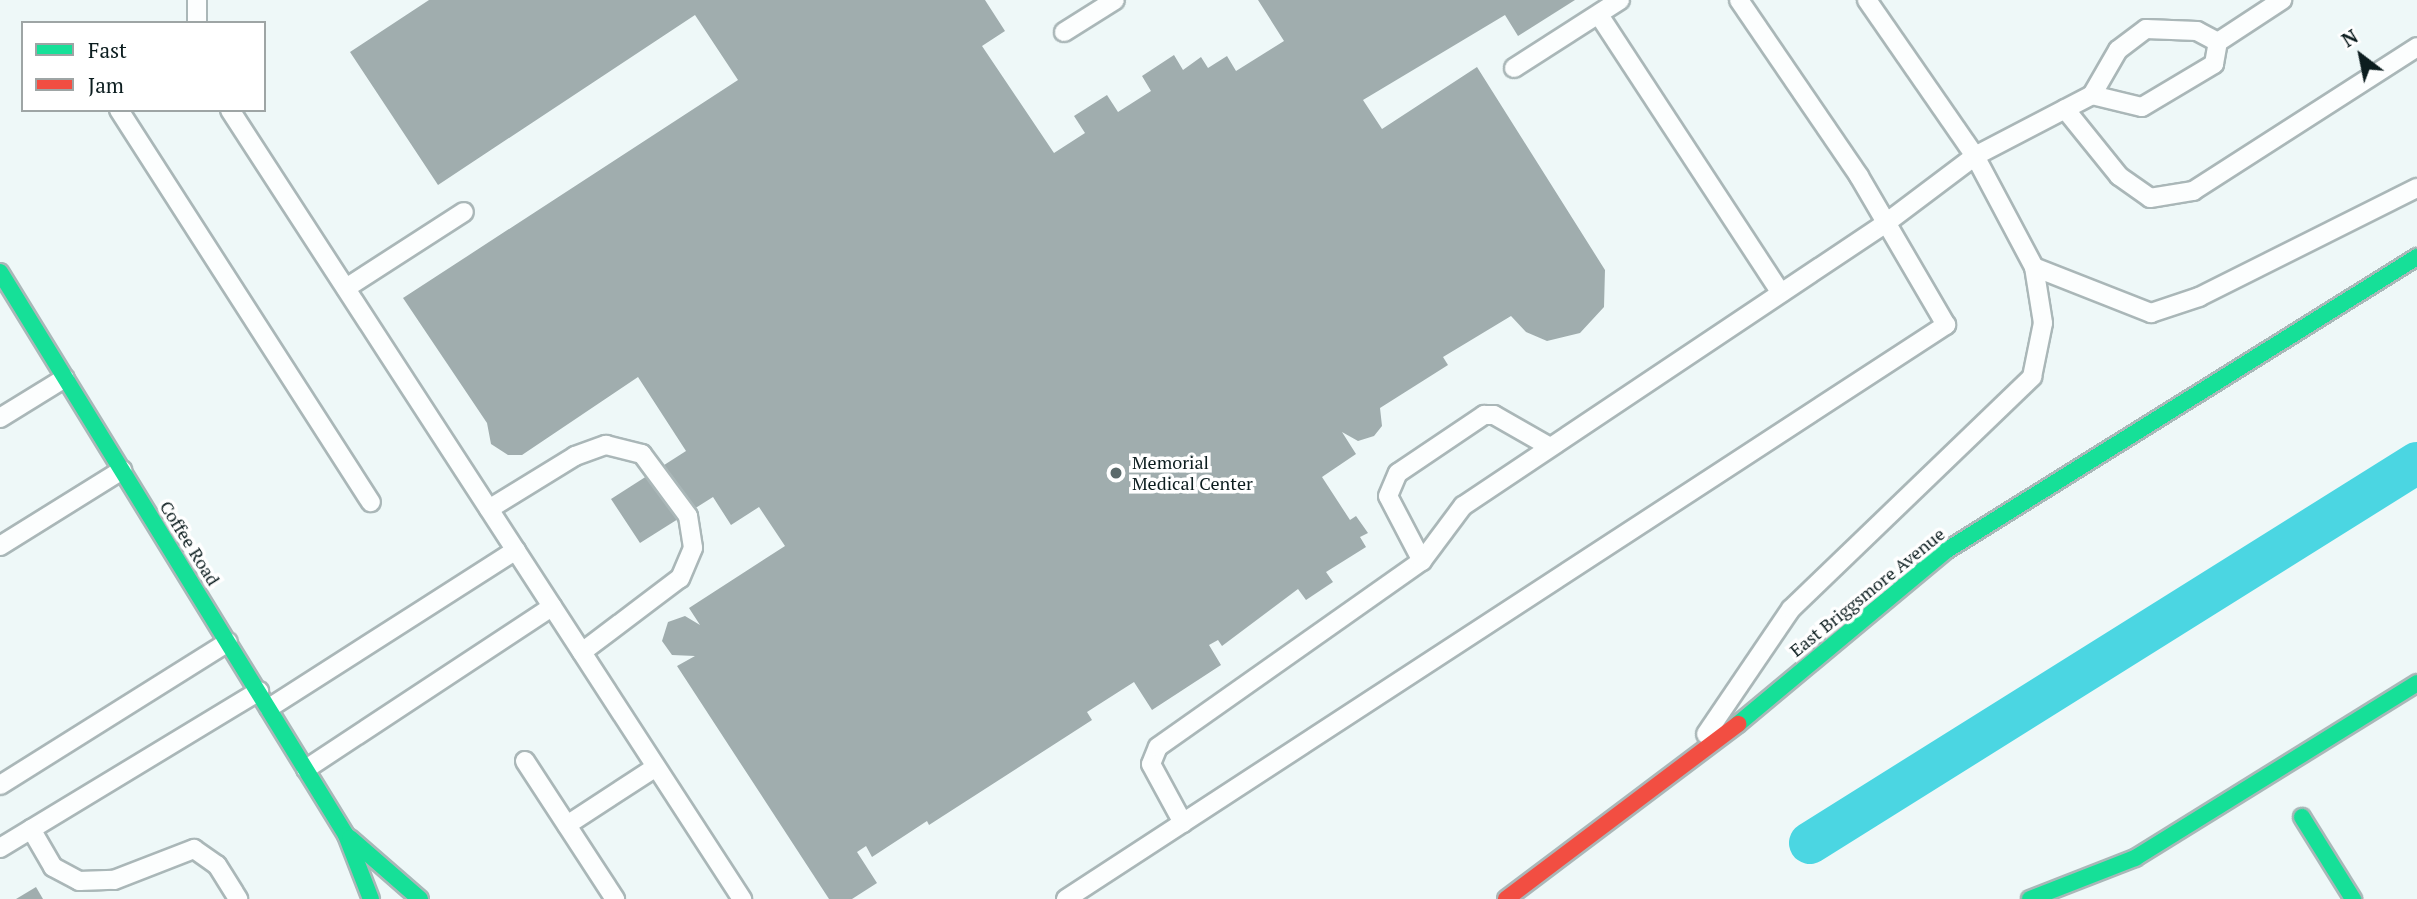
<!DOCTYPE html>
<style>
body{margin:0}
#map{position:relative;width:2417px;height:899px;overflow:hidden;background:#eef8f8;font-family:"PT Serif",serif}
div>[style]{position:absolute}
.canal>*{height:42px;margin:-21px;padding:0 21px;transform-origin:21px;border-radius:21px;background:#4bd6e2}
.building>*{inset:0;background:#a0adae}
.roads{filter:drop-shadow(2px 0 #aab7b8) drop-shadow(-2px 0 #aab7b8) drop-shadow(0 2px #aab7b8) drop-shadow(0 -2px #aab7b8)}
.lane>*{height:18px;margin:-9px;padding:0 9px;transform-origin:9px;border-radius:9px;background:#fcfefe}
.fast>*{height:16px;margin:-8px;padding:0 8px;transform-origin:8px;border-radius:8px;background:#16e098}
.jam>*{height:16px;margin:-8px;padding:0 8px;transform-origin:8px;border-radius:8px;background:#f24e42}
.dots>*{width:19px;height:19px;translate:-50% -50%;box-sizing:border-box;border:4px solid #fff;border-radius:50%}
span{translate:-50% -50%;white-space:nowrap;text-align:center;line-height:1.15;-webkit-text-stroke:7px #fff;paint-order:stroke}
.poi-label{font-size:18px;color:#0c1d1f}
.left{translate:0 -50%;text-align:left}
.street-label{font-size:18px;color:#0c1d1f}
.legend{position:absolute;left:21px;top:21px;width:245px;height:91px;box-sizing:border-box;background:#fff;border:2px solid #9ea5a5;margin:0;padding:9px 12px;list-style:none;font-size:21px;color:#0c1d1f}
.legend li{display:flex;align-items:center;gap:14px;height:35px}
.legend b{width:35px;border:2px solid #9ea5a5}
.north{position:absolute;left:2326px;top:21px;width:70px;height:70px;-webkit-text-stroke:5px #fff;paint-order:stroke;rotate:328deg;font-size:19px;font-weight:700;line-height:28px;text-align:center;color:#0c1d1f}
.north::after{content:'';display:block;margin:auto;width:24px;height:32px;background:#0c1d1f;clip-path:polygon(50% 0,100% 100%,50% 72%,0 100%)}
</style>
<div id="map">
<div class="canal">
<div style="left:1810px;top:843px;width:716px;rotate:-32.05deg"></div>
</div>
<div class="building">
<div style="clip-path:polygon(429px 0,985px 0,1005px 31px,982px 46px,1054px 153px,1085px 133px,1074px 116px,1107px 95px,1118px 112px,1151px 91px,1142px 76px,1174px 55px,1183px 70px,1201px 57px,1208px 68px,1227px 56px,1236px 71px,1284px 41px,1258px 0,1575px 0,1518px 36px,1505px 15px,1363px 100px,1382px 129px,1477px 67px,1605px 270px,1604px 307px,1580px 333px,1547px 341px,1526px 332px,1511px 316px,1443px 357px,1448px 365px,1380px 408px,1382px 426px,1374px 436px,1358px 441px,1342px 432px,1356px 454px,1322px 477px,1350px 520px,1356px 516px,1368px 533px,1360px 537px,1366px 547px,1326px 572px,1333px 582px,1306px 600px,1298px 589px,1222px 646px,1218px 640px,1209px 645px,1221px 665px,1152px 710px,1134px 682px,1087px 712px,1092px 720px,929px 825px,927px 821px,872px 857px,866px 846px,857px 852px,877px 883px,852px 899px,829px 899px,677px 666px,695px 656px,672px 655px,662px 641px,668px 622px,685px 616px,700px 625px,689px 608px,785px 546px,759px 507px,731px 525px,713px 497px,640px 543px,611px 499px,686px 451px,638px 377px,522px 455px,508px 455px,491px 444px,487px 423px,403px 298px,738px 80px,695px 15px,438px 185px,350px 52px)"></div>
<div style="clip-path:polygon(36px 887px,43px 899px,16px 899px)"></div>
</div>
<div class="roads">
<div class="lane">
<div style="left:197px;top:0;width:23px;rotate:90deg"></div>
<div style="left:1599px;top:15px;width:332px;rotate:56.8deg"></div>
<div style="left:1064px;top:32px;width:60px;rotate:-32.1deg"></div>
<div style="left:1514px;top:68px;width:126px;rotate:-32.7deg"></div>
<div style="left:2092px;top:95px;width:51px;rotate:13.5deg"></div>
<div style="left:2142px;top:107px;width:84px;rotate:-30.8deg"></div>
<div style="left:2214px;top:64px;width:22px;rotate:-80deg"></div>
<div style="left:2218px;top:42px;width:77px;rotate:-33.3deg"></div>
<div style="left:2065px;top:109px;width:86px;rotate:51.1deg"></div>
<div style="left:2119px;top:176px;width:38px;rotate:35deg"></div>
<div style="left:2150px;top:198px;width:44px;rotate:-9.2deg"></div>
<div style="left:2193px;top:191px;width:266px;rotate:-32.7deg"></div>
<div style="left:119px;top:110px;width:466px;rotate:57.3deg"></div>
<div style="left:230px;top:110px;width:941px;rotate:57.02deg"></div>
<div style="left:2034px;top:267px;width:126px;rotate:21.5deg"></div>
<div style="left:2151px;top:313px;width:51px;rotate:-18.4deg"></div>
<div style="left:2199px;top:297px;width:244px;rotate:-26.6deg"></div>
<div style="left:346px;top:288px;width:140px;rotate:-32.8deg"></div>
<div style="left:0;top:418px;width:76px;rotate:-31.6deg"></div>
<div style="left:489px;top:509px;width:101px;rotate:-31.6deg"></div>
<div style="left:575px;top:456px;width:33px;rotate:-20deg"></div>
<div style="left:606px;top:445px;width:37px;rotate:14deg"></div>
<div style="left:642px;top:454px;width:77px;rotate:53.4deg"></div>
<div style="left:688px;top:516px;width:32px;rotate:81deg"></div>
<div style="left:693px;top:548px;width:33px;rotate:113deg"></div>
<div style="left:680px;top:578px;width:123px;rotate:142.9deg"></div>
<div style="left:0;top:546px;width:144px;rotate:-31.9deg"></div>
<div style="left:1422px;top:561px;width:73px;rotate:-117.6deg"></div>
<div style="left:1388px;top:496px;width:25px;rotate:-67deg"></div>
<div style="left:1398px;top:473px;width:104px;rotate:-34deg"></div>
<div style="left:1484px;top:415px;width:10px"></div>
<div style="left:1494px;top:415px;width:64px;rotate:29.7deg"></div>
<div style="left:269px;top:708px;width:293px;rotate:-32.6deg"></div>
<div style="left:1706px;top:734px;width:151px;rotate:-55.8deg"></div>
<div style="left:1791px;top:609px;width:335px;rotate:-43.9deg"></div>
<div style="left:2032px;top:377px;width:55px;rotate:-78.5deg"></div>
<div style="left:2043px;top:323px;width:57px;rotate:-99.1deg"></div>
<div style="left:2034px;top:267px;width:126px;rotate:-118deg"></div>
<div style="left:1975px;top:156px;width:190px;rotate:-124.7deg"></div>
<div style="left:525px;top:761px;width:165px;rotate:56.9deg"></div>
<div style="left:306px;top:769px;width:295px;rotate:-33.4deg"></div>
<div style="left:0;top:785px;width:269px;rotate:-32.1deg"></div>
<div style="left:1183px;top:823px;width:67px;rotate:-118.5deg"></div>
<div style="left:1151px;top:764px;width:18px;rotate:-68deg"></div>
<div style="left:1158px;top:747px;width:323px;rotate:-35.2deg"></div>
<div style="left:1422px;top:561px;width:69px;rotate:-53.3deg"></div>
<div style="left:1463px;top:506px;width:509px;rotate:-33.78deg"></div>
<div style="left:1886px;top:223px;width:111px;rotate:-37deg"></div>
<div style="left:1975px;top:156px;width:132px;rotate:-27.5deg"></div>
<div style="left:2092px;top:95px;width:52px;rotate:-60deg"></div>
<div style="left:2118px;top:50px;width:35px;rotate:-37deg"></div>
<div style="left:2146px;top:29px;width:51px;rotate:2.2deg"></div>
<div style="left:2197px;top:31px;width:24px;rotate:28deg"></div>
<div style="left:567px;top:825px;width:106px;rotate:-33.1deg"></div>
<div style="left:31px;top:829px;width:44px;rotate:59.9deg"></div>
<div style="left:53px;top:867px;width:30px;rotate:28deg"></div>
<div style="left:79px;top:881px;width:35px;rotate:-2deg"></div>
<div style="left:114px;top:880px;width:86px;rotate:-21.2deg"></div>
<div style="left:194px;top:849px;width:28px;rotate:35deg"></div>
<div style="left:217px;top:865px;width:40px;rotate:58deg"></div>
<div style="left:0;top:848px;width:303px;rotate:-31.2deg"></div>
<div style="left:1066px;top:899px;width:1051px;rotate:-33.12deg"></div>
<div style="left:1946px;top:325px;width:173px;rotate:-120.3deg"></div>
<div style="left:1859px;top:176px;width:213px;rotate:-124.3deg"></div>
</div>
<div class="fast">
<div style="left:0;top:272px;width:661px;rotate:58.43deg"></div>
<div style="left:346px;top:835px;width:69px;rotate:68.7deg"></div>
<div style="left:1738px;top:724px;width:272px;rotate:-39.8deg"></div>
<div style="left:1947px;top:550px;width:554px;rotate:-31.94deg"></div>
<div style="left:2302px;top:817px;width:97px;rotate:58.1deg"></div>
<div style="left:350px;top:838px;width:93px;rotate:41.1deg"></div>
<div style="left:2030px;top:899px;width:113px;rotate:-21.3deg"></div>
<div style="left:2135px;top:858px;width:332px;rotate:-31.8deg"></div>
</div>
<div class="jam">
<div style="left:1506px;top:899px;width:291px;rotate:-37deg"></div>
</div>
</div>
<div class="dots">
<div style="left:1116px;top:473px;background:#5b6a6b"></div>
</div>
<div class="poi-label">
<span class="left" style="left:1132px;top:473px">Memorial<br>Medical Center</span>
</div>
<div class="street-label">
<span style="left:190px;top:543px;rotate:58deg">Coffee Road</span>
<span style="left:1867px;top:592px;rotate:-39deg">East Briggsmore Avenue</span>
</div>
<ul class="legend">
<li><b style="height:9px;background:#16e098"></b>Fast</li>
<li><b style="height:9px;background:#f24e42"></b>Jam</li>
</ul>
<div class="north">N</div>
</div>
